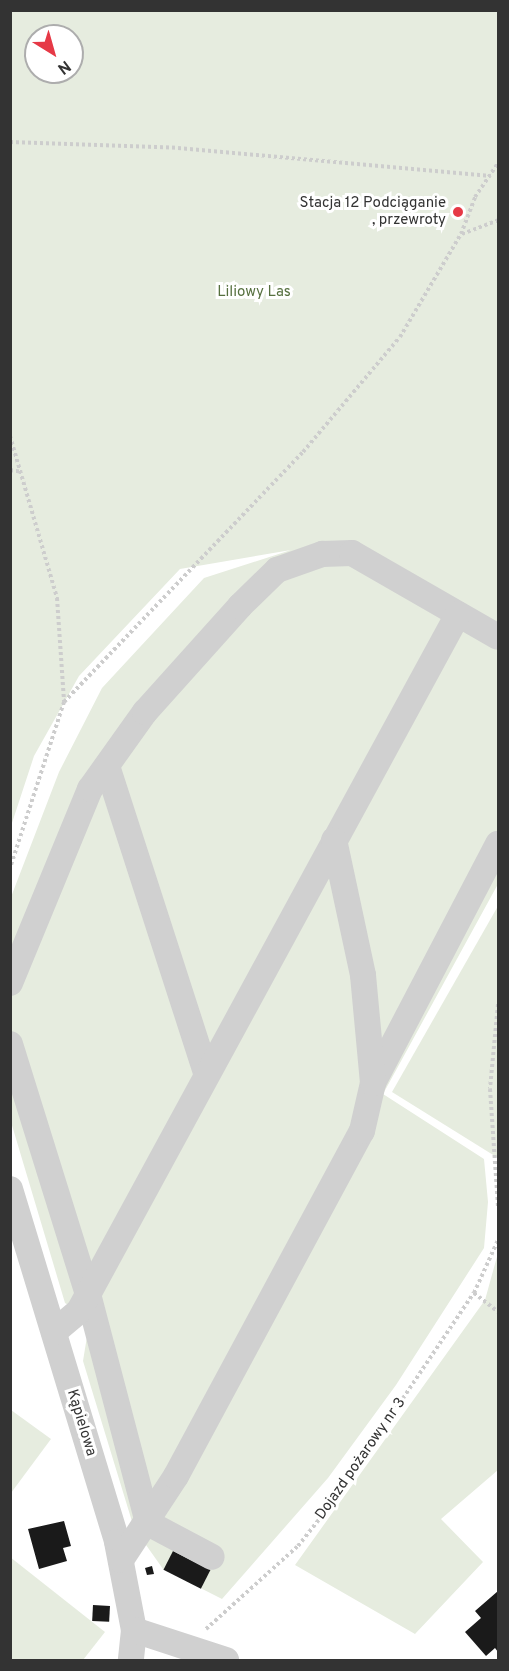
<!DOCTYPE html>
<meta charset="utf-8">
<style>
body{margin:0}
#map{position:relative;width:509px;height:1671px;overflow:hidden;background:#fff;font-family:Overpass,sans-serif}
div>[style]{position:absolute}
.green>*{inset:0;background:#e6ecdf}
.building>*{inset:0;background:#1a1a1a;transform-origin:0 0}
.path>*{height:4px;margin-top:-2px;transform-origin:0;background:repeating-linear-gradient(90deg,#cdcdcd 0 3px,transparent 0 6px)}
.minor>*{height:26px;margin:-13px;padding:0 13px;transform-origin:13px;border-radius:13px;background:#d0d0d0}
.dots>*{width:16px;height:16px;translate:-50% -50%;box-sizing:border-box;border:3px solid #fff;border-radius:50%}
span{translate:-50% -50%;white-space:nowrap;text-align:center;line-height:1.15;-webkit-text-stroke:6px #fff;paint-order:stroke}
.poi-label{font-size:15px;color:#333}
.right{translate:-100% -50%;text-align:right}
.park-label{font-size:15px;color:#56703f}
.street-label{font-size:15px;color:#333}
.frame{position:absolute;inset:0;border:12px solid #333;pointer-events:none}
.north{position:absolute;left:24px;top:24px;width:60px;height:60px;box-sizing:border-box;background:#fff;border:2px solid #adadad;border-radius:50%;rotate:143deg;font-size:16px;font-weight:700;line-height:24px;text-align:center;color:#333}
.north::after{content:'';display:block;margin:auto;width:21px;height:27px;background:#e63946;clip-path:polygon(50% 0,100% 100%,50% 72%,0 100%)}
</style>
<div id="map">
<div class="green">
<div style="clip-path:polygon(evenodd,11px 11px,498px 11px,498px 884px,383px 1094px,484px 1159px,488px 1202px,484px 1248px,396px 1385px,328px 1478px,222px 1599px,163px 1569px,134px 1528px,83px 1361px,90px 1318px,65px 1303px,11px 1122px,11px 897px,59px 772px,102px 688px,204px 578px,291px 550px,180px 569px,79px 676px,34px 756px,11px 826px,11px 11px,36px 36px,72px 36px,72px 72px,36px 72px,36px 36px)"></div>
<div style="clip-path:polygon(498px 906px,498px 1158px,392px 1092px)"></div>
<div style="clip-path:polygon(498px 1253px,498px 1470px,441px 1519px,483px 1562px,415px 1634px,295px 1565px,485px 1300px)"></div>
<div style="clip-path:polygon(11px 1410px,51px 1439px,11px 1493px)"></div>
<div style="clip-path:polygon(10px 1557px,105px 1632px,83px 1660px,11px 1660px)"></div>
</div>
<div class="building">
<div style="clip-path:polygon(64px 1521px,71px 1546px,63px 1548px,67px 1561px,39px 1569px,28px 1529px)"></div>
<div style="left:173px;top:1551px;width:42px;height:21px;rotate:27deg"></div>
<div style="clip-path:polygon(152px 1566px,154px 1574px,147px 1575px,145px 1568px)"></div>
<div style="clip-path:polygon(498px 1591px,498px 1652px,495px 1648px,486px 1656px,465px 1632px,481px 1618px,475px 1611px)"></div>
<div style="left:93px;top:1605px;width:17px;height:16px;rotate:3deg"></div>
</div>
<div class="path">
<div style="left:10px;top:11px;width:1px;rotate:-45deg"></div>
<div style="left:10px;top:142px;width:168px;rotate:2deg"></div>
<div style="left:178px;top:148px;width:314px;rotate:5.1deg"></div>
<div style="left:462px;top:234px;width:39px;rotate:-21deg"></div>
<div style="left:10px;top:436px;width:169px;rotate:73.8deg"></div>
<div style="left:57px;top:598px;width:104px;rotate:86.1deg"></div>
<div style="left:64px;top:702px;width:175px;rotate:108deg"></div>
<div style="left:10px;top:470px;width:12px;rotate:9deg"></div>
<div style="left:64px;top:702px;width:346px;rotate:-46.3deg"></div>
<div style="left:303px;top:452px;width:150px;rotate:-49.9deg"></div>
<div style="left:400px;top:337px;width:120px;rotate:-59.4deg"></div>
<div style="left:461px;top:234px;width:40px;rotate:-69deg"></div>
<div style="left:475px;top:197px;width:41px;rotate:-55.9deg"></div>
<div style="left:498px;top:1004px;width:85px;rotate:95.4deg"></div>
<div style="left:490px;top:1089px;width:118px;rotate:86.1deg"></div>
<div style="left:474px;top:1293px;width:31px;rotate:38deg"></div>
<div style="left:206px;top:1629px;width:124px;rotate:-42.1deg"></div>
<div style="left:298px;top:1546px;width:61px;rotate:-51.6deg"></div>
<div style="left:336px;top:1498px;width:247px;rotate:-56.1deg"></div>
<div style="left:474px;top:1293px;width:58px;rotate:-65.6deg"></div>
</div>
<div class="minor">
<div style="left:107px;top:766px;width:322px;rotate:72.1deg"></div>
<div style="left:10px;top:983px;width:210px;rotate:-67.6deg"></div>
<div style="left:90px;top:789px;width:95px;rotate:-54.5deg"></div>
<div style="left:145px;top:712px;width:142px;rotate:-48.1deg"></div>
<div style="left:240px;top:606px;width:52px;rotate:-44.2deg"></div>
<div style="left:277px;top:570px;width:48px;rotate:-19.6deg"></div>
<div style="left:322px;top:554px;width:30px;rotate:-2deg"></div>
<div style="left:352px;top:553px;width:168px;rotate:29.9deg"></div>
<div style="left:10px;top:1044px;width:262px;rotate:72.7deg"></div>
<div style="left:88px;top:1294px;width:237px;rotate:75.3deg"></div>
<div style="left:148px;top:1523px;width:72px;rotate:28deg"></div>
<div style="left:373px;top:1083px;width:270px;rotate:-62.4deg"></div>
<div style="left:10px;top:1189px;width:369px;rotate:73.1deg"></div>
<div style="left:117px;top:1542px;width:90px;rotate:79.1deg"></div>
<div style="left:134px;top:1630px;width:30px;rotate:96deg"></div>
<div style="left:54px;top:1332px;width:33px;rotate:-40deg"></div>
<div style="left:79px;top:1311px;width:793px;rotate:-61.46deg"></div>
<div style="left:121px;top:1560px;width:100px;rotate:-56.8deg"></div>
<div style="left:176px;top:1476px;width:392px;rotate:-61.7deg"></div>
<div style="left:362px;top:1131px;width:49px;rotate:-77.1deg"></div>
<div style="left:373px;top:1083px;width:108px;rotate:-95.3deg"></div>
<div style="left:363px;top:975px;width:138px;rotate:-102.1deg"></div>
<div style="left:134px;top:1630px;width:97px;rotate:18.1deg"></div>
</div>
<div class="dots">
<div style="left:458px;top:212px;background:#e63946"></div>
</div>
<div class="poi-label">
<span class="right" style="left:446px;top:212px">Stacja 12 Podciąganie<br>, przewroty</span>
</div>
<div class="park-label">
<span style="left:254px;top:293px">Liliowy Las</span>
</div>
<div class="street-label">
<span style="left:81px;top:1423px;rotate:73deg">Kąpielowa</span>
<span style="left:361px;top:1459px;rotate:-55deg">Dojazd pożarowy nr 3</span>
</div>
<div class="frame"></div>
<div class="north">N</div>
</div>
